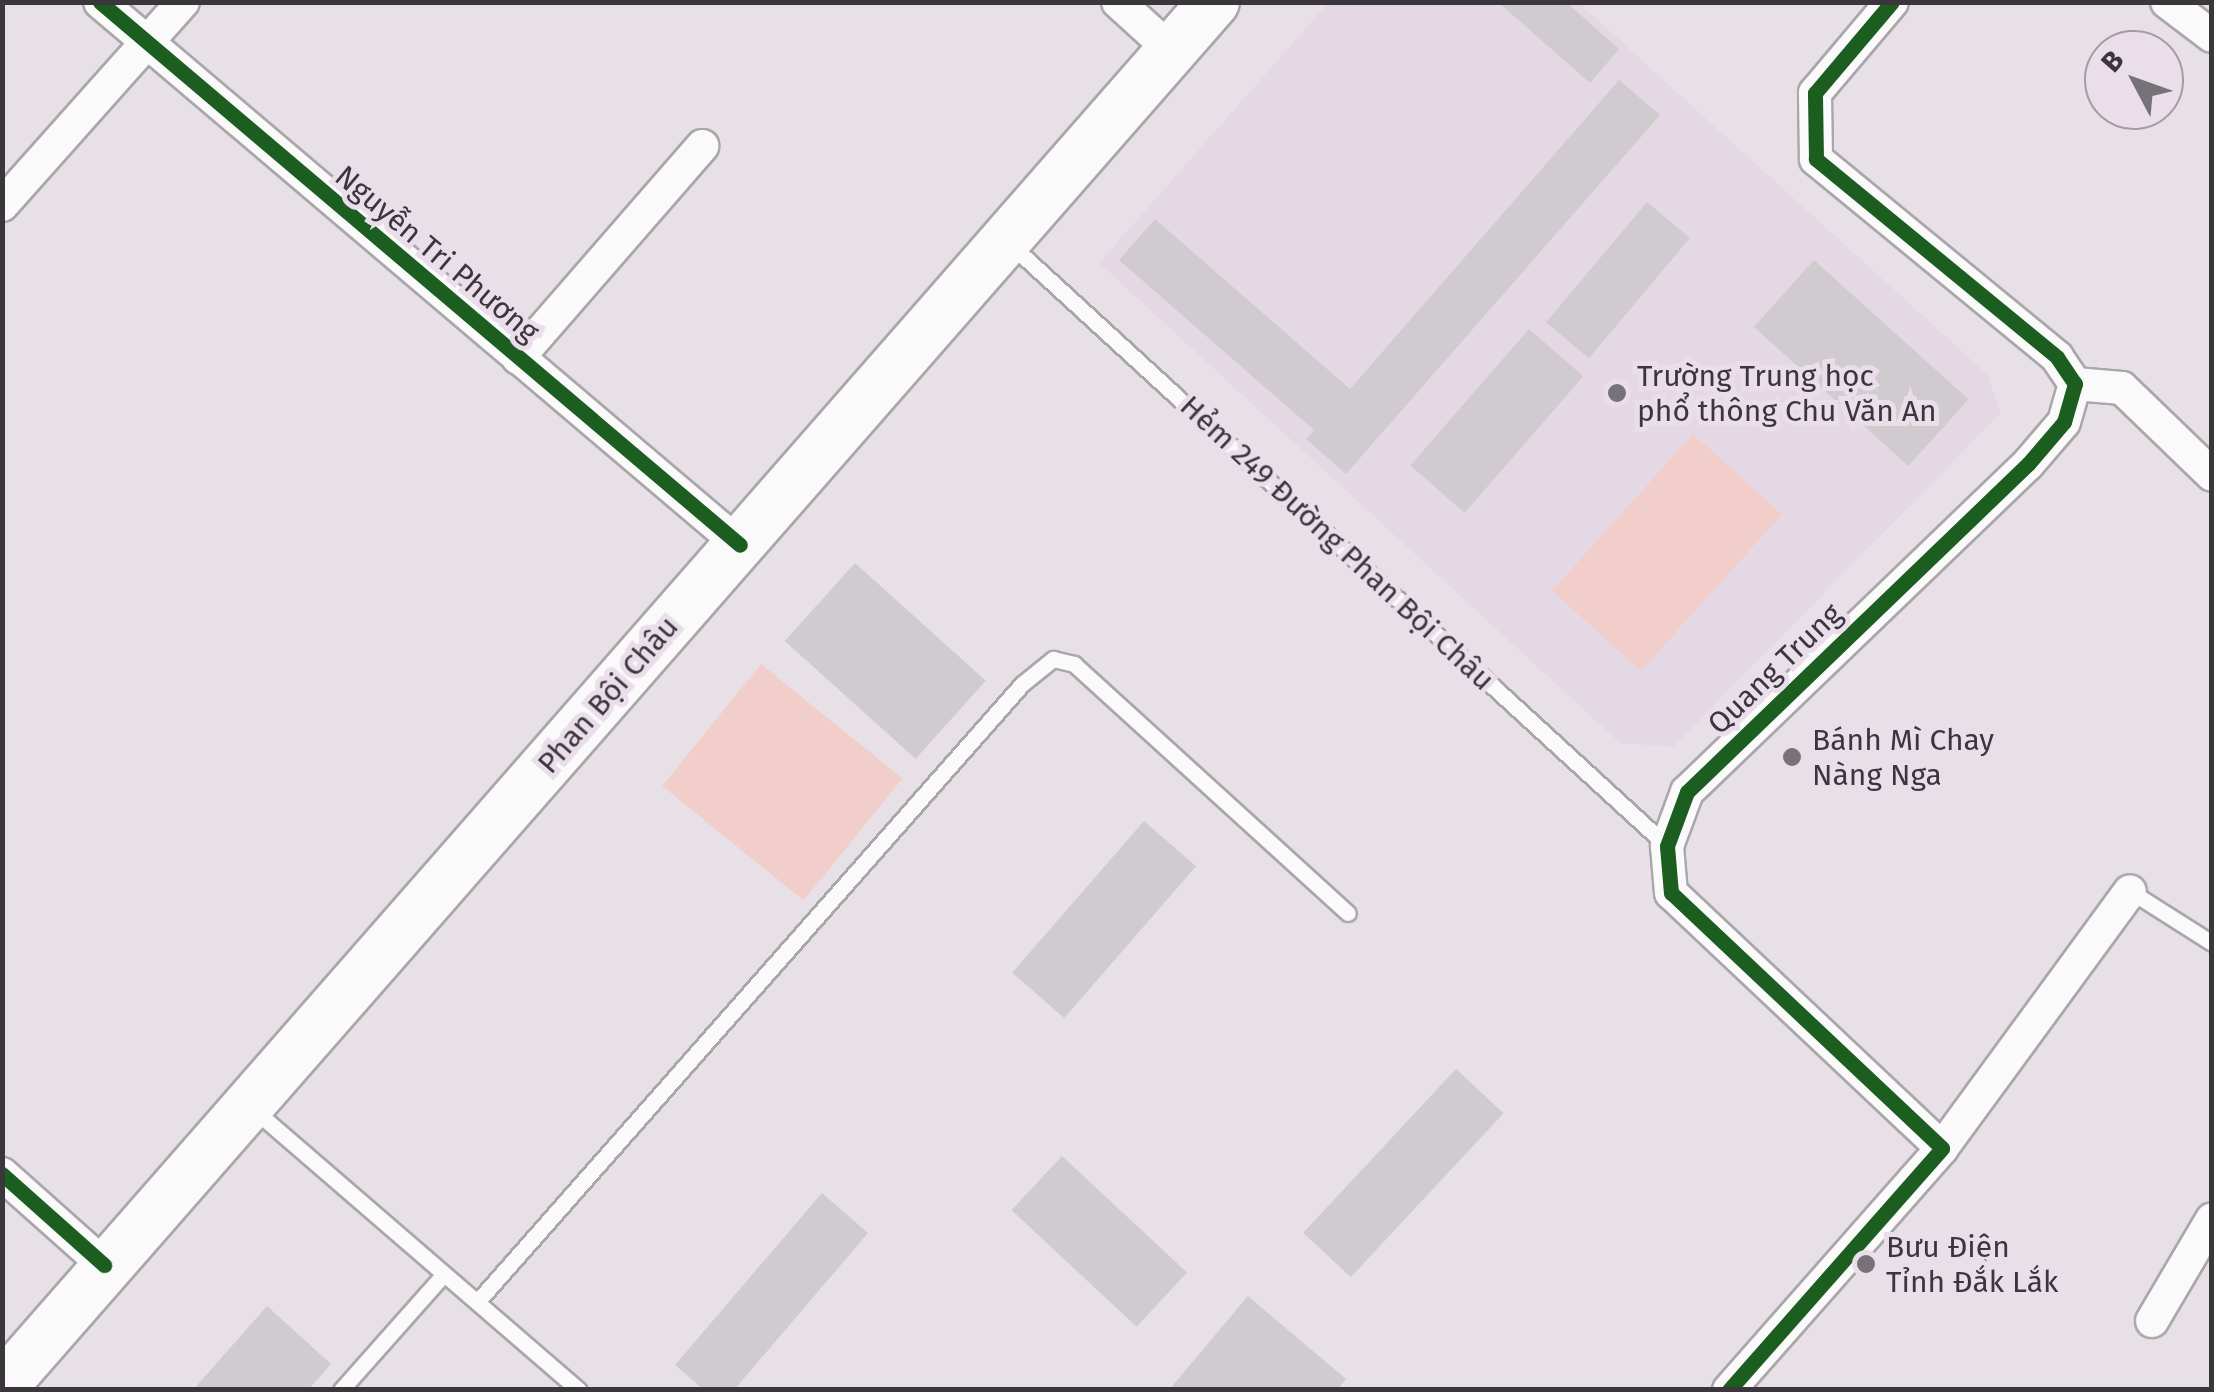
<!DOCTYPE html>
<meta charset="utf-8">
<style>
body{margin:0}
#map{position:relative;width:2214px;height:1392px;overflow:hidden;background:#e7e1e7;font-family:"Fira Sans",sans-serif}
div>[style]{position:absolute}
.built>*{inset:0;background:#e5d8e5}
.green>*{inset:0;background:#f2ceca;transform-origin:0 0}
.building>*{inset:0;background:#d0cbcf;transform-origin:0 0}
.roads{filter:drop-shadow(2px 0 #aaa6aa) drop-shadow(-2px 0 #aaa6aa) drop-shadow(0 2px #aaa6aa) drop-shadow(0 -2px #aaa6aa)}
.lane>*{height:15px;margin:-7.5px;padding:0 7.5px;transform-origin:7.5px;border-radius:7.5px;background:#fbfafb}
.street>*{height:32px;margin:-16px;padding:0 16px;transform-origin:16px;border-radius:16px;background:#fbfafb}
.primary>*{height:50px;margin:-25px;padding:0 25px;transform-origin:25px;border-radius:25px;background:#fbfafb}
.cycleway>*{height:15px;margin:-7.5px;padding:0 7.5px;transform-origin:7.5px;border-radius:7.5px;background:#1b5e20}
.dots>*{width:28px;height:28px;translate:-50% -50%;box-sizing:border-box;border:5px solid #eadeea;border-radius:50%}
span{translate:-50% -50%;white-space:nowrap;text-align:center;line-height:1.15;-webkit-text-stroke:10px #eadeea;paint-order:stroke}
.street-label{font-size:30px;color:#3b363b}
.poi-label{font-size:30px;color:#3b363b}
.left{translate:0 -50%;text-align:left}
.frame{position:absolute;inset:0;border:5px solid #3b363b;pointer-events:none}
.north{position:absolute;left:2084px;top:30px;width:100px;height:100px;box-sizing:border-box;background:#eadeea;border:2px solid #a49ba4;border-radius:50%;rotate:311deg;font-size:28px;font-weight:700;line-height:40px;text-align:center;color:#3b363b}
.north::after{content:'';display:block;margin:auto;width:35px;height:45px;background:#777277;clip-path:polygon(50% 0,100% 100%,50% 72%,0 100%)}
</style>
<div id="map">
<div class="built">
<div style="clip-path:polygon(1328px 3px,1579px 3px,1987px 374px,2001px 413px,1673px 747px,1620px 743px,1099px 263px)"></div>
</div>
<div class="green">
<div style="left:1693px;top:434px;width:120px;height:211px;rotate:42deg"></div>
<div style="left:761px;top:664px;width:182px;height:157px;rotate:39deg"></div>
</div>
<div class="building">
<div style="clip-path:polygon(1498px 2px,1566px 2px,1619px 49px,1590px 83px)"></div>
<div style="clip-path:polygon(1619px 80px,1660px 115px,1346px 474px,1306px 439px,1314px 430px,1119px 260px,1155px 219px,1350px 389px)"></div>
<div style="left:1647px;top:202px;width:56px;height:157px;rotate:40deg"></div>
<div style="left:1814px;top:260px;width:208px;height:90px;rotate:42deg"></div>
<div style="left:1529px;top:329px;width:72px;height:181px;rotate:41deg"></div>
<div style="left:855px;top:563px;width:176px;height:105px;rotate:42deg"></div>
<div style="left:1144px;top:821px;width:69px;height:201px;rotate:41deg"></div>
<div style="left:1456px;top:1069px;width:65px;height:224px;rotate:43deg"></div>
<div style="left:1062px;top:1156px;width:171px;height:74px;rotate:43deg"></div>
<div style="clip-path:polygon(822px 1193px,868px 1233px,734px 1390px,704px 1390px,675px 1365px)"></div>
<div style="clip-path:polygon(1248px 1296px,1346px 1379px,1337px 1390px,1169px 1390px)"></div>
<div style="clip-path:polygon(267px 1306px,331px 1364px,308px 1390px,193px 1390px)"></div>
</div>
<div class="roads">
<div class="lane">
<div style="left:1009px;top:243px;width:893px;rotate:42.5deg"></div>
<div style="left:2130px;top:891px;width:97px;rotate:32.4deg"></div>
<div style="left:252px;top:1108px;width:432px;rotate:40.8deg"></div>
<div style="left:477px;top:1302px;width:824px;rotate:-48.59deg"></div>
<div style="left:1022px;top:684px;width:40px;rotate:-39deg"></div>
<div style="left:1053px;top:659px;width:22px;rotate:13deg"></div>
<div style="left:1074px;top:664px;width:370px;rotate:42.3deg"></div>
<div style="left:341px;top:1390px;width:155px;rotate:-48.4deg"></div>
</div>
<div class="street">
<div style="left:100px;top:2px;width:839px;rotate:40.31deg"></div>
<div style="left:1118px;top:2px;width:73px;rotate:42.2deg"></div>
<div style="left:2167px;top:2px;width:56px;rotate:37.1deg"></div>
<div style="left:2px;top:205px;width:272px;rotate:-48.3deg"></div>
<div style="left:518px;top:358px;width:281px;rotate:-49deg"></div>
<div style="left:2075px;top:384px;width:47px;rotate:4.9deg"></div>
<div style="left:2122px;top:388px;width:125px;rotate:44deg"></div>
<div style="left:1942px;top:1148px;width:318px;rotate:-53.8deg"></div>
<div style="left:2px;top:1174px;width:137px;rotate:41.7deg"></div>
<div style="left:2152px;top:1321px;width:118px;rotate:-59.5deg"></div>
<div style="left:1729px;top:1390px;width:322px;rotate:-48.6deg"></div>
<div style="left:1942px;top:1148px;width:372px;rotate:-136.7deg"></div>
<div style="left:1671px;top:893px;width:47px;rotate:-94.9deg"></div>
<div style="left:1667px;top:846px;width:58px;rotate:-69.7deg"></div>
<div style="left:1687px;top:792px;width:473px;rotate:-43.9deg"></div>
<div style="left:2028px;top:464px;width:55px;rotate:-49.4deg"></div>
<div style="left:2064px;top:422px;width:40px;rotate:-74deg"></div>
<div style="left:2075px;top:384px;width:32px;rotate:-124deg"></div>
<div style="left:2057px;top:357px;width:312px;rotate:-140.6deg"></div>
<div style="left:1816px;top:159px;width:66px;rotate:-90.9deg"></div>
<div style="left:1815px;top:93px;width:119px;rotate:-49.8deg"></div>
</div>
<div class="primary">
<div style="left:2px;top:1387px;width:1840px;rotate:-48.81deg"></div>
</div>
</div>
<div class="cycleway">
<div style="left:100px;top:2px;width:839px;rotate:40.31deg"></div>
<div style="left:2px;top:1174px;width:137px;rotate:41.7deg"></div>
<div style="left:1729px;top:1390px;width:322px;rotate:-48.6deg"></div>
<div style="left:1942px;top:1148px;width:372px;rotate:-136.7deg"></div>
<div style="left:1671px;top:893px;width:47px;rotate:-94.9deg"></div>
<div style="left:1667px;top:846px;width:58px;rotate:-69.7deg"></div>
<div style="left:1687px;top:792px;width:473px;rotate:-43.9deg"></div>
<div style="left:2028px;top:464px;width:55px;rotate:-49.4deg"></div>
<div style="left:2064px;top:422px;width:40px;rotate:-74deg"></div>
<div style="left:2075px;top:384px;width:32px;rotate:-124deg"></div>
<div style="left:2057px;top:357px;width:312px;rotate:-140.6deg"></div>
<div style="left:1816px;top:159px;width:66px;rotate:-90.9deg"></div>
<div style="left:1815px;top:93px;width:119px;rotate:-49.8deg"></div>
</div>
<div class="dots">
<div style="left:1617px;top:393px;background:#777277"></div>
<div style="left:1792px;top:757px;background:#777277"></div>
<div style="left:1866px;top:1264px;background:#777277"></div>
</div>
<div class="street-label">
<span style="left:437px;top:254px;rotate:40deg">Nguyễn Tri Phương</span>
<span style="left:1337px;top:543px;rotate:43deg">Hẻm 249 Đường Phan Bội Châu</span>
<span style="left:1775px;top:669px;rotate:-44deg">Quang Trung</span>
<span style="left:608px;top:695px;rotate:-49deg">Phan Bội Châu</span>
</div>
<div class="poi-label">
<span class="left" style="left:1637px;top:393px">Trường Trung học<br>phổ thông Chu Văn An</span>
<span class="left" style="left:1812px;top:757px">Bánh Mì Chay<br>Nàng Nga</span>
<span class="left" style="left:1886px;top:1264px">Bưu Điện<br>Tỉnh Đắk Lắk</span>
</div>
<div class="frame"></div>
<div class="north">B</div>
</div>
